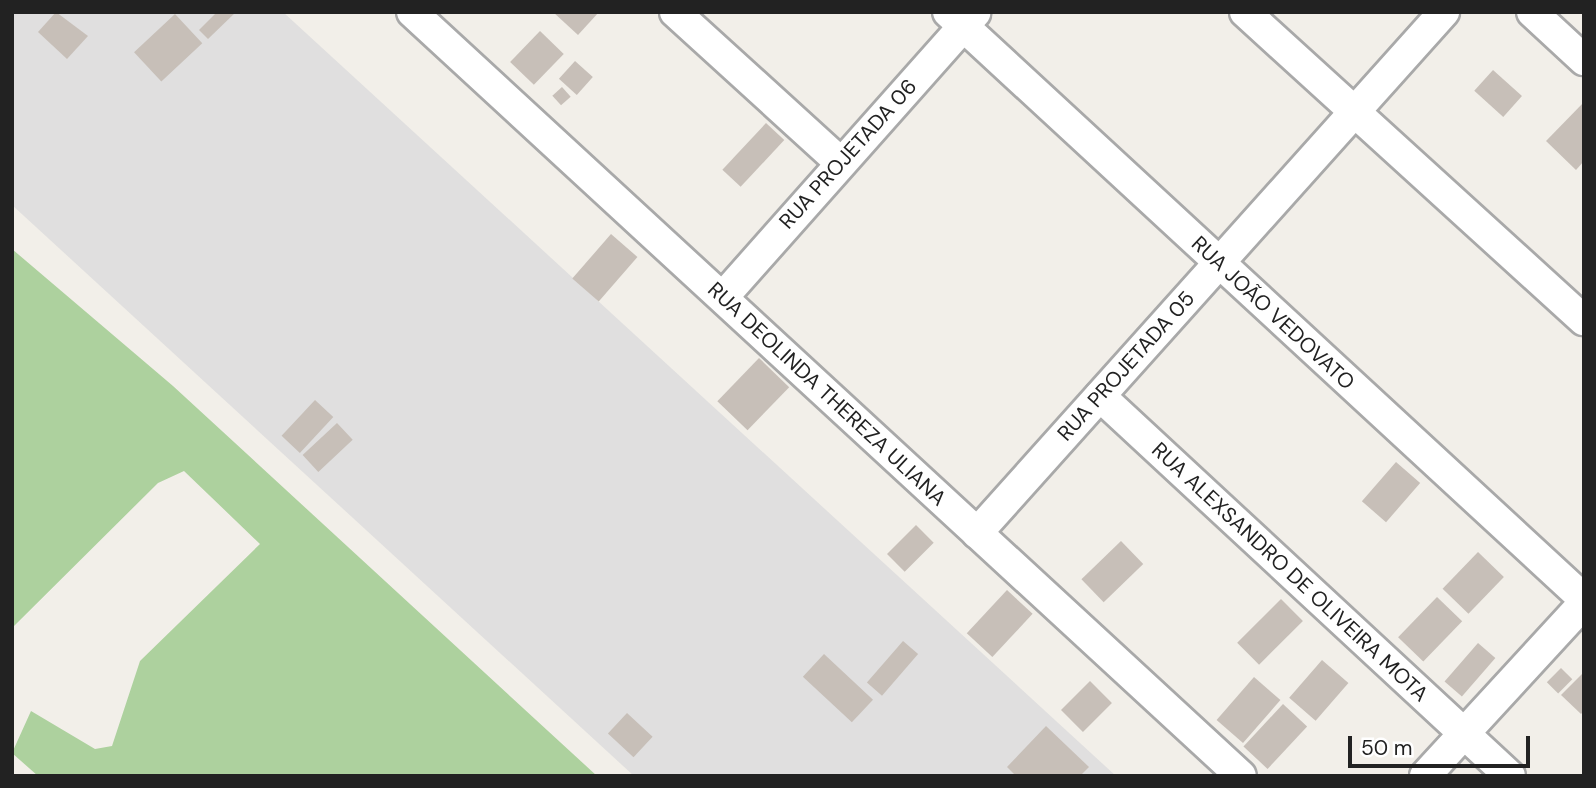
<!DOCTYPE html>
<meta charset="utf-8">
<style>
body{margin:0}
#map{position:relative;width:1596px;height:788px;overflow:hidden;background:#f2efe9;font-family:"DM Sans",sans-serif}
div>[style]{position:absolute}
.residential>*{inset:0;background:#e0dfdf}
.forest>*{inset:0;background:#add19e}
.building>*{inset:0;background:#c7bfb8;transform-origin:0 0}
.roads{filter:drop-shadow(2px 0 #a9a9a9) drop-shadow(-2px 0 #a9a9a9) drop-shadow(0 2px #a9a9a9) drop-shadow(0 -2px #a9a9a9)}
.street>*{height:30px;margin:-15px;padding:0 15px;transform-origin:15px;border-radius:15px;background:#fff}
span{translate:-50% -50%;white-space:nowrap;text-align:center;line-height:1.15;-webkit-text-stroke:5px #fff;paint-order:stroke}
.street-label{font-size:21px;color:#222}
.frame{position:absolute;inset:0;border:14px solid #222;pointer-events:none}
.scale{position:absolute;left:1348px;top:736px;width:182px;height:32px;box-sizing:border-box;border:4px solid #222;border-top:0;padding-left:9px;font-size:21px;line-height:24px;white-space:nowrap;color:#222;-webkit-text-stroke:5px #fff;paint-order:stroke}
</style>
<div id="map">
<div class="residential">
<div style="clip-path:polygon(12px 12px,283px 12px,1116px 776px,634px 776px,12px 205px)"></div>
</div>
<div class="forest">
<div style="clip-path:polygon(12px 249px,173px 386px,597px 776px,38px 776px,12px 753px,31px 711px,95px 749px,112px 746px,140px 661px,260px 544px,184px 471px,158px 483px,12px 628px)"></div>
</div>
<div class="building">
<div style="clip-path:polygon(56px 12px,88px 36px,67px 59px,38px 32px)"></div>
<div style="clip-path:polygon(217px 12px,236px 12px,208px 39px,199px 30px)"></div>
<div style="clip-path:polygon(553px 12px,599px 12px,578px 35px)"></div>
<div style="left:175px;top:14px;width:40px;height:56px;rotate:47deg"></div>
<div style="left:540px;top:31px;width:33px;height:43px;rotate:44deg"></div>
<div style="left:575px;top:61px;width:24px;height:24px;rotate:42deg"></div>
<div style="left:1493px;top:70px;width:39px;height:28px;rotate:42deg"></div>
<div style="left:562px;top:87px;width:13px;height:13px;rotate:48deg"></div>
<div style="clip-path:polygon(1584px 102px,1584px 161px,1576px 170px,1546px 141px)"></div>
<div style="left:766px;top:123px;width:25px;height:64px;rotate:43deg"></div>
<div style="left:611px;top:234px;width:35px;height:59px;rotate:41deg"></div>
<div style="left:759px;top:358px;width:42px;height:60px;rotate:44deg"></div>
<div style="left:315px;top:400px;width:25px;height:49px;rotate:43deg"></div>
<div style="left:337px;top:423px;width:23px;height:47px;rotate:47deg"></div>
<div style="left:1396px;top:462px;width:32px;height:52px;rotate:41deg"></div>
<div style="left:916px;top:525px;width:25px;height:41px;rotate:45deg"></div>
<div style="left:1121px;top:541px;width:32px;height:55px;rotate:46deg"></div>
<div style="left:1478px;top:552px;width:36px;height:51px;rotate:44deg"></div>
<div style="left:1007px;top:590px;width:35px;height:59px;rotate:43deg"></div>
<div style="left:1437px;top:597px;width:35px;height:56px;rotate:44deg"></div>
<div style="left:1281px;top:599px;width:31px;height:62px;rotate:45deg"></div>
<div style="left:903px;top:641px;width:20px;height:55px;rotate:41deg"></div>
<div style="left:1478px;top:643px;width:23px;height:51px;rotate:41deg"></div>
<div style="left:824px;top:654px;width:67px;height:31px;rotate:43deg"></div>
<div style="left:1322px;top:660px;width:35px;height:50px;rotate:41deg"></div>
<div style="left:1561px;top:668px;width:16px;height:20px;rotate:45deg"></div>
<div style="clip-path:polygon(1584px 672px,1584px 711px,1581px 714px,1561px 695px)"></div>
<div style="left:1254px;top:677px;width:35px;height:57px;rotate:41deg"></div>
<div style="left:1090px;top:681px;width:31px;height:41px;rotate:45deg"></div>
<div style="left:1283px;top:704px;width:33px;height:58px;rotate:43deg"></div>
<div style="left:627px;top:713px;width:35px;height:28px;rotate:43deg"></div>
<div style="clip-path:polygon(1046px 726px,1089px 767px,1080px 776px,1016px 776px,1007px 767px)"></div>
</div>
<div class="roads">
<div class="street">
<div style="left:412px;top:12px;width:1127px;rotate:42.66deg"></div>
<div style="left:675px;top:12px;width:223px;rotate:42.3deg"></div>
<div style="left:948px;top:12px;width:865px;rotate:42.71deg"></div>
<div style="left:1245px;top:12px;width:458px;rotate:42.3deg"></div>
<div style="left:1532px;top:12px;width:71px;rotate:42.7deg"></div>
<div style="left:723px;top:297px;width:380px;rotate:-48.4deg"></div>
<div style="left:1100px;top:396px;width:559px;rotate:42.83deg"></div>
<div style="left:977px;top:533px;width:700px;rotate:-48.13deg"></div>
<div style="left:1425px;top:776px;width:235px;rotate:-47.4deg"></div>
</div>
</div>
<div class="street-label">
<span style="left:848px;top:154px;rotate:-48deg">RUA PROJETADA 06</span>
<span style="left:1273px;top:313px;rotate:43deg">RUA JOÃO VEDOVATO</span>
<span style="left:1126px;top:366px;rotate:-48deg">RUA PROJETADA 05</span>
<span style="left:827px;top:394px;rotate:43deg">RUA DEOLINDA THEREZA ULIANA</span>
<span style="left:1290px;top:572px;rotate:43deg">RUA ALEXSANDRO DE OLIVEIRA MOTA</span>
</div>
<div class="frame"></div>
<div class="scale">50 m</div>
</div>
